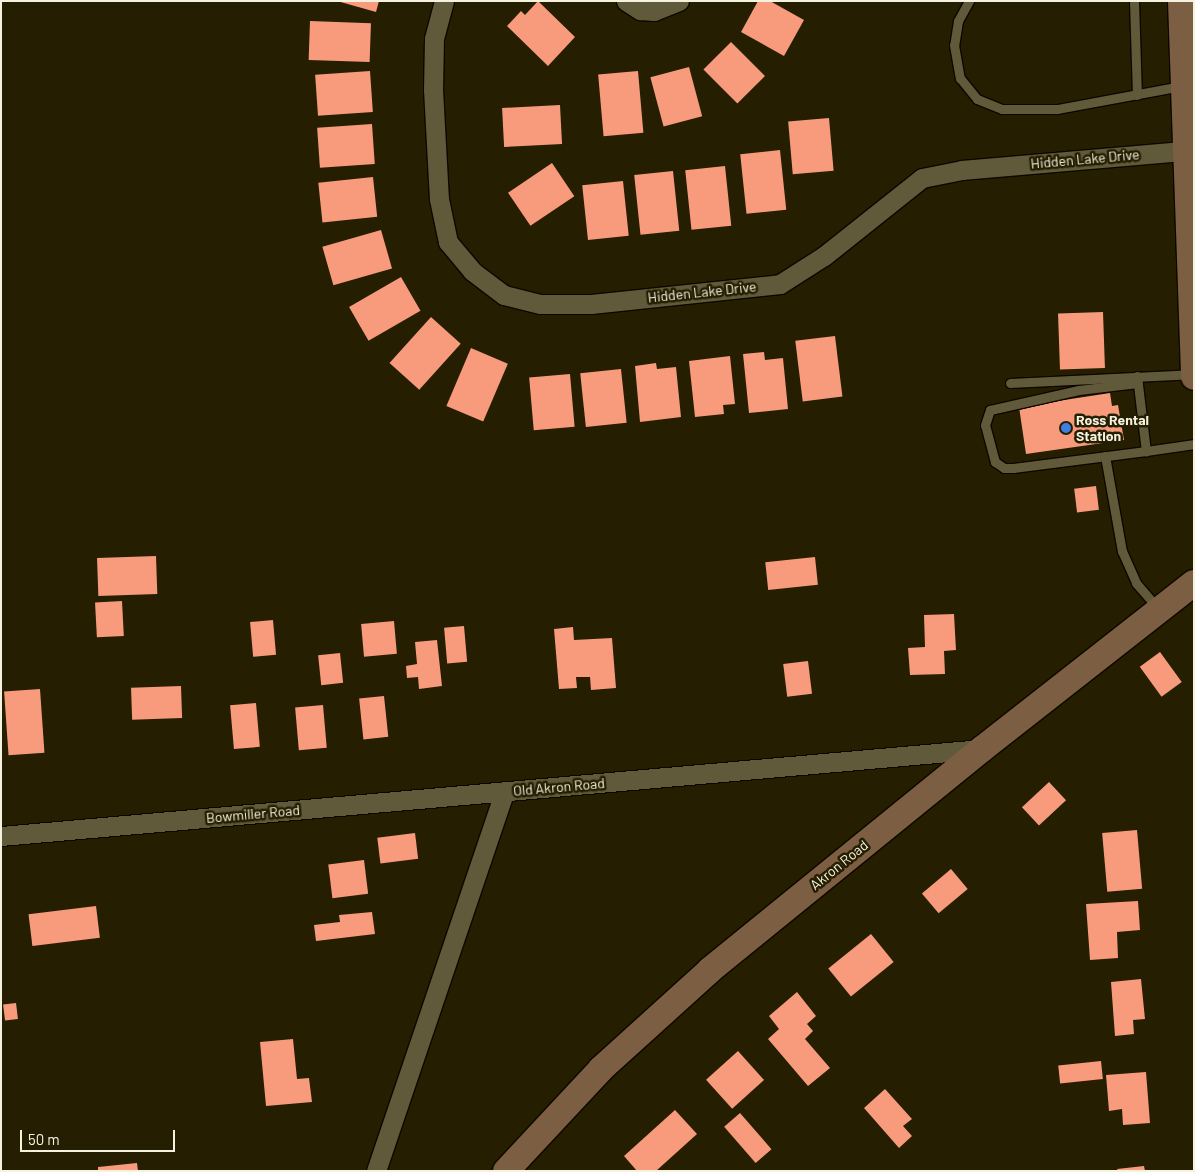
<!DOCTYPE html>
<style>
body{margin:0}
#map{position:relative;width:1195px;height:1172px;overflow:hidden;background:#251e01;font-family:Barlow,sans-serif}
div>[style]{position:absolute}
.building>*{inset:0;background:#f79b7c;transform-origin:0 0}
.roads{filter:drop-shadow(1px 0 #0e0700) drop-shadow(-1px 0 #0e0700) drop-shadow(0 1px #0e0700) drop-shadow(0 -1px #0e0700)}
.lane>*{height:9px;margin:-4.5px;padding:0 4.5px;transform-origin:4.5px;border-radius:4.5px;background:#60593a}
.street>*{height:19px;margin:-9.5px;padding:0 9.5px;transform-origin:9.5px;border-radius:9.5px;background:#60593a}
.secondary>*{height:26px;margin:-13px;padding:0 13px;transform-origin:13px;border-radius:13px;background:#7c5f42}
.dots>*{width:14px;height:14px;translate:-50% -50%;box-sizing:border-box;border:2px solid #251e01;border-radius:50%}
span{translate:-50% -50%;white-space:nowrap;text-align:center;line-height:1.15;-webkit-text-stroke:5px #251e01;paint-order:stroke}
.street-label{font-size:14px;color:#f6f2e0}
.poi-label{font-size:14px;color:#f6f2e0;font-weight:700}
.left{translate:0 -50%;text-align:left}
.frame{position:absolute;inset:0;border:2px solid #f6f2e0;pointer-events:none}
.scale{position:absolute;left:20px;top:1130px;width:155px;height:22px;box-sizing:border-box;border:2px solid #f6f2e0;border-top:0;padding-left:6px;font-size:15px;line-height:18px;white-space:nowrap;color:#f6f2e0;-webkit-text-stroke:4px #251e01;paint-order:stroke}
</style>
<div id="map">
<div class="building">
<div style="clip-path:polygon(337px 1px,379px 1px,376px 12px)"></div>
<div style="clip-path:polygon(538px 1px,575px 37px,548px 66px,507px 26px,521px 11px,525px 15px)"></div>
<div style="clip-path:polygon(758px 1px,770px 1px,804px 20px,784px 56px,741px 32px)"></div>
<div style="left:310px;top:21px;width:61px;height:39px;rotate:2deg"></div>
<div style="left:731px;top:42px;width:48px;height:39px;rotate:45deg"></div>
<div style="left:689px;top:67px;width:51px;height:40px;rotate:75deg"></div>
<div style="left:370px;top:71px;width:41px;height:55px;rotate:86deg"></div>
<div style="left:638px;top:71px;width:62px;height:40px;rotate:85deg"></div>
<div style="left:560px;top:105px;width:39px;height:58px;rotate:87deg"></div>
<div style="left:829px;top:118px;width:53px;height:41px;rotate:85deg"></div>
<div style="left:372px;top:124px;width:40px;height:55px;rotate:86deg"></div>
<div style="left:780px;top:150px;width:60px;height:40px;rotate:84deg"></div>
<div style="left:552px;top:163px;width:40px;height:53px;rotate:56deg"></div>
<div style="left:725px;top:166px;width:60px;height:40px;rotate:84deg"></div>
<div style="left:673px;top:171px;width:60px;height:39px;rotate:84deg"></div>
<div style="left:373px;top:177px;width:40px;height:55px;rotate:84deg"></div>
<div style="left:623px;top:181px;width:55px;height:41px;rotate:84deg"></div>
<div style="left:381px;top:230px;width:40px;height:61px;rotate:74deg"></div>
<div style="left:401px;top:277px;width:39px;height:60px;rotate:60deg"></div>
<div style="left:1103px;top:312px;width:56px;height:45px;rotate:88deg"></div>
<div style="left:431px;top:317px;width:40px;height:62px;rotate:42deg"></div>
<div style="left:835px;top:336px;width:61px;height:40px;rotate:83deg"></div>
<div style="left:471px;top:348px;width:40px;height:63px;rotate:23deg"></div>
<div style="clip-path:polygon(764px 352px,765px 360px,783px 358px,788px 409px,749px 413px,743px 354px)"></div>
<div style="clip-path:polygon(730px 356px,735px 404px,723px 405px,724px 414px,695px 417px,689px 361px)"></div>
<div style="clip-path:polygon(656px 363px,657px 369px,676px 367px,681px 417px,640px 422px,635px 366px)"></div>
<div style="left:621px;top:369px;width:54px;height:41px;rotate:84deg"></div>
<div style="left:570px;top:374px;width:53px;height:41px;rotate:85deg"></div>
<div style="clip-path:polygon(1110px 393px,1112px 406px,1118px 405px,1124px 440px,1026px 454px,1019px 407px)"></div>
<div style="left:1096px;top:486px;width:24px;height:22px;rotate:83deg"></div>
<div style="left:156px;top:556px;width:38px;height:59px;rotate:88deg"></div>
<div style="left:815px;top:557px;width:28px;height:50px;rotate:84deg"></div>
<div style="left:122px;top:601px;width:35px;height:27px;rotate:87deg"></div>
<div style="clip-path:polygon(954px 614px,956px 650px,944px 651px,945px 674px,910px 675px,908px 648px,925px 647px,924px 615px)"></div>
<div style="left:273px;top:620px;width:35px;height:23px;rotate:85deg"></div>
<div style="left:394px;top:621px;width:33px;height:33px;rotate:85deg"></div>
<div style="left:464px;top:626px;width:36px;height:20px;rotate:85deg"></div>
<div style="clip-path:polygon(573px 627px,574px 640px,612px 638px,616px 688px,591px 690px,590px 677px,576px 677px,577px 688px,559px 689px,554px 629px)"></div>
<div style="clip-path:polygon(437px 640px,442px 686px,419px 689px,418px 677px,407px 678px,406px 666px,417px 664px,415px 642px)"></div>
<div style="left:1160px;top:652px;width:37px;height:25px;rotate:54deg"></div>
<div style="left:340px;top:653px;width:30px;height:22px;rotate:84deg"></div>
<div style="left:808px;top:661px;width:33px;height:25px;rotate:83deg"></div>
<div style="left:181px;top:686px;width:32px;height:50px;rotate:88deg"></div>
<div style="left:40px;top:689px;width:64px;height:36px;rotate:86deg"></div>
<div style="left:384px;top:696px;width:41px;height:25px;rotate:84deg"></div>
<div style="left:256px;top:703px;width:44px;height:26px;rotate:85deg"></div>
<div style="left:323px;top:705px;width:43px;height:28px;rotate:85deg"></div>
<div style="left:1049px;top:782px;width:25px;height:37px;rotate:47deg"></div>
<div style="left:1137px;top:830px;width:59px;height:35px;rotate:85deg"></div>
<div style="left:415px;top:833px;width:26px;height:38px;rotate:83deg"></div>
<div style="left:364px;top:860px;width:34px;height:36px;rotate:83deg"></div>
<div style="left:951px;top:869px;width:26px;height:38px;rotate:50deg"></div>
<div style="clip-path:polygon(1138px 901px,1140px 930px,1117px 932px,1118px 958px,1090px 960px,1086px 904px)"></div>
<div style="left:96px;top:906px;width:32px;height:68px;rotate:83deg"></div>
<div style="clip-path:polygon(372px 912px,375px 934px,316px 941px,314px 925px,340px 922px,339px 915px)"></div>
<div style="left:871px;top:934px;width:36px;height:55px;rotate:51deg"></div>
<div style="clip-path:polygon(1141px 979px,1145px 1019px,1133px 1020px,1134px 1034px,1115px 1036px,1111px 982px)"></div>
<div style="clip-path:polygon(797px 992px,816px 1016px,807px 1024px,813px 1031px,805px 1039px,830px 1068px,808px 1086px,768px 1039px,779px 1029px,769px 1016px)"></div>
<div style="left:16px;top:1003px;width:16px;height:13px;rotate:83deg"></div>
<div style="clip-path:polygon(293px 1039px,297px 1079px,309px 1078px,312px 1102px,266px 1106px,260px 1042px)"></div>
<div style="left:738px;top:1051px;width:39px;height:43px;rotate:48deg"></div>
<div style="left:1101px;top:1061px;width:18px;height:43px;rotate:84deg"></div>
<div style="clip-path:polygon(1146px 1072px,1150px 1123px,1123px 1125px,1122px 1109px,1109px 1111px,1106px 1075px)"></div>
<div style="clip-path:polygon(885px 1089px,912px 1119px,903px 1126px,912px 1136px,899px 1148px,864px 1108px)"></div>
<div style="clip-path:polygon(675px 1110px,697px 1134px,656px 1171px,637px 1171px,624px 1156px)"></div>
<div style="left:740px;top:1113px;width:48px;height:21px;rotate:49deg"></div>
<div style="clip-path:polygon(137px 1163px,138px 1171px,98px 1171px,98px 1167px)"></div>
<div style="clip-path:polygon(1144px 1166px,1145px 1171px,1118px 1171px,1117px 1169px)"></div>
</div>
<div class="roads">
<div class="lane">
<div style="left:969px;top:1px;width:23px;rotate:119deg"></div>
<div style="left:958px;top:21px;width:24px;rotate:99deg"></div>
<div style="left:954px;top:45px;width:34px;rotate:80deg"></div>
<div style="left:960px;top:78px;width:27px;rotate:51deg"></div>
<div style="left:977px;top:99px;width:27px;rotate:22deg"></div>
<div style="left:1002px;top:109px;width:55px"></div>
<div style="left:1057px;top:109px;width:126px;rotate:-10.5deg"></div>
<div style="left:1134px;top:1px;width:94px;rotate:88.2deg"></div>
<div style="left:1137px;top:376px;width:76px;rotate:83.2deg"></div>
<div style="left:1146px;top:451px;width:134px;rotate:172.7deg"></div>
<div style="left:1013px;top:468px;width:9px;rotate:180deg"></div>
<div style="left:1004px;top:468px;width:11px;rotate:-146deg"></div>
<div style="left:995px;top:462px;width:38px;rotate:-105deg"></div>
<div style="left:985px;top:425px;width:16px;rotate:-72deg"></div>
<div style="left:990px;top:410px;width:91px;rotate:-12.7deg"></div>
<div style="left:1079px;top:390px;width:59px;rotate:-6.8deg"></div>
<div style="left:1010px;top:383px;width:181px;rotate:-2.8deg"></div>
<div style="left:1146px;top:451px;width:49px;rotate:-8.3deg"></div>
<div style="left:1105px;top:456px;width:97px;rotate:79.9deg"></div>
<div style="left:1122px;top:551px;width:35px;rotate:66deg"></div>
<div style="left:1136px;top:583px;width:33px;rotate:49deg"></div>
</div>
<div class="street">
<div style="left:444px;top:1px;width:39px;rotate:105deg"></div>
<div style="left:434px;top:39px;width:50px;rotate:91.1deg"></div>
<div style="left:433px;top:89px;width:110px;rotate:86.9deg"></div>
<div style="left:439px;top:199px;width:44px;rotate:78.2deg"></div>
<div style="left:448px;top:242px;width:38px;rotate:50deg"></div>
<div style="left:472px;top:271px;width:40px;rotate:37deg"></div>
<div style="left:504px;top:295px;width:37px;rotate:14deg"></div>
<div style="left:540px;top:304px;width:51px"></div>
<div style="left:591px;top:304px;width:190px;rotate:-6deg"></div>
<div style="left:780px;top:284px;width:52px;rotate:-32.5deg"></div>
<div style="left:824px;top:256px;width:125px;rotate:-38.5deg"></div>
<div style="left:922px;top:178px;width:41px;rotate:-11.3deg"></div>
<div style="left:962px;top:170px;width:224px;rotate:-4.9deg"></div>
<div style="left:626px;top:1px;width:17px;rotate:33deg"></div>
<div style="left:640px;top:10px;width:14px;rotate:4deg"></div>
<div style="left:654px;top:11px;width:27px;rotate:-22deg"></div>
<div style="left:1px;top:836px;width:985px;rotate:-5.07deg"></div>
<div style="left:376px;top:1171px;width:400px;rotate:-71.3deg"></div>
</div>
<div class="secondary">
<div style="left:1181px;top:1px;width:376px;rotate:88deg"></div>
<div style="left:506px;top:1171px;width:139px;rotate:-47deg"></div>
<div style="left:601px;top:1069px;width:147px;rotate:-42.2deg"></div>
<div style="left:710px;top:970px;width:350px;rotate:-39.1deg"></div>
<div style="left:982px;top:749px;width:269px;rotate:-38.1deg"></div>
</div>
</div>
<div class="dots">
<div style="left:1066px;top:428px;background:#3f7fe0"></div>
</div>
<div class="street-label">
<span style="left:1085px;top:159px;rotate:-5deg">Hidden Lake Drive</span>
<span style="left:702px;top:292px;rotate:-6deg">Hidden Lake Drive</span>
<span style="left:559px;top:787px;rotate:-5deg">Old Akron Road</span>
<span style="left:253px;top:814px;rotate:-5deg">Bowmiller Road</span>
<span style="left:839px;top:865px;rotate:-39deg">Akron Road</span>
</div>
<div class="poi-label">
<span class="left" style="left:1076px;top:428px">Ross Rental<br>Station</span>
</div>
<div class="frame"></div>
<div class="scale">50 m</div>
</div>
